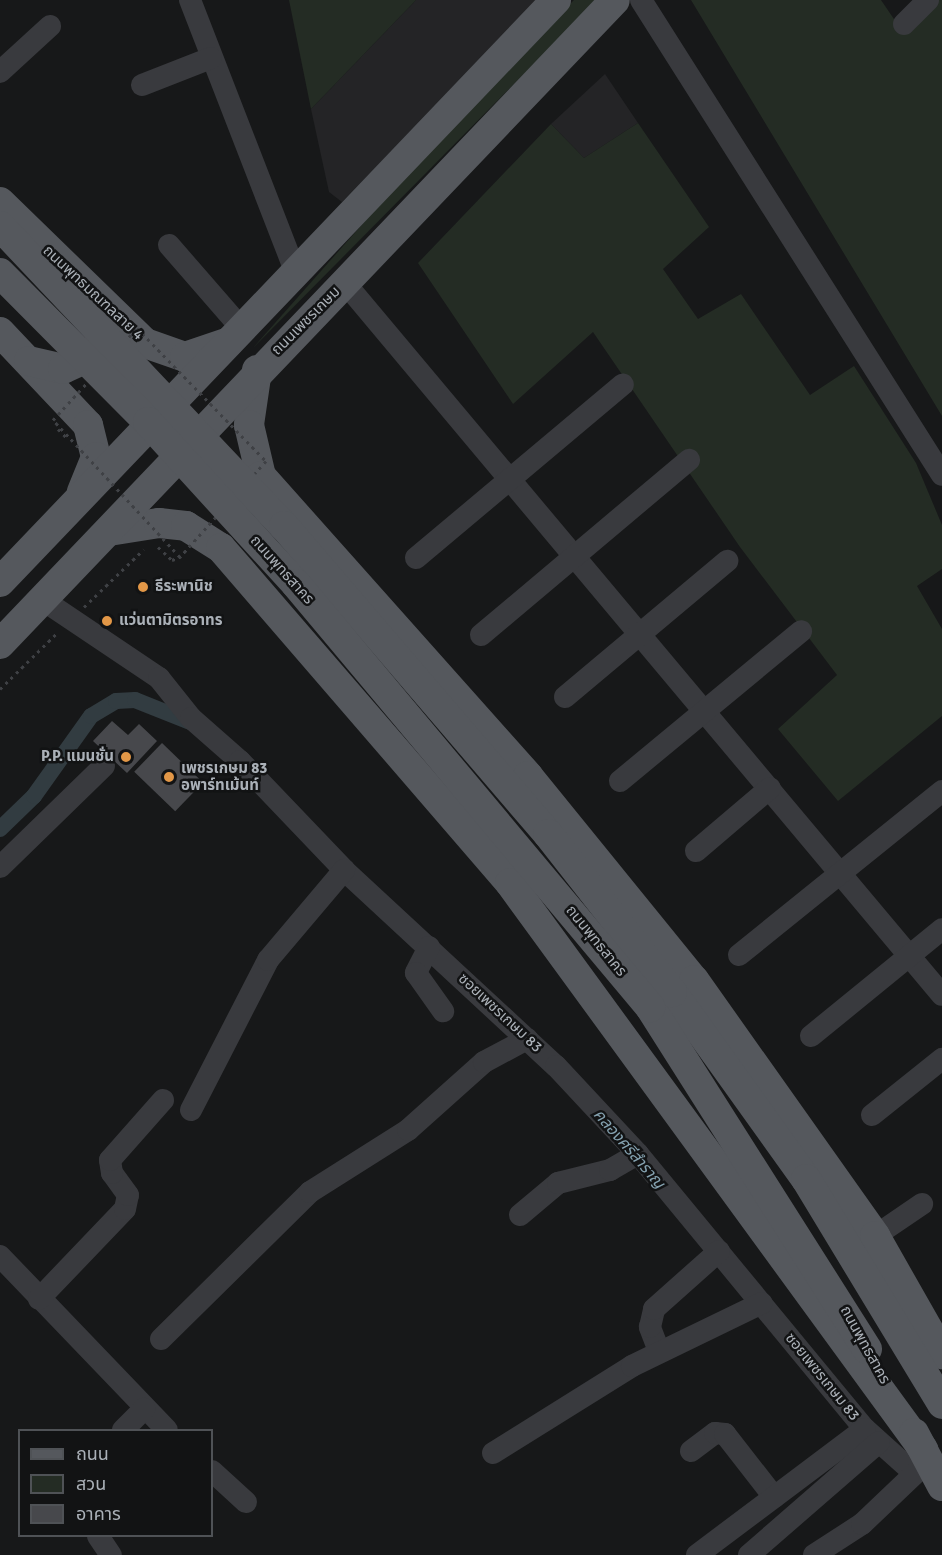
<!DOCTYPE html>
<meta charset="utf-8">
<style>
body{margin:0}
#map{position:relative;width:942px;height:1555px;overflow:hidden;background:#171819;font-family:Signika,"Noto Sans Thai",sans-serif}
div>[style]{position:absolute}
.built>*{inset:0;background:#242426}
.green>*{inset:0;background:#242c24}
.canal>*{height:16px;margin:-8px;padding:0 8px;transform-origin:8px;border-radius:8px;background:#323c41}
.building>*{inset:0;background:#47484c;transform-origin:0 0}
.path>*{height:3px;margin-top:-1.5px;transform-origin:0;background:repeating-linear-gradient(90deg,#3f4145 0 3px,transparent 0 7.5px)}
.minor>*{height:22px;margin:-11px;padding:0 11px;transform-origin:11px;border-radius:11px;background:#393a3e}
.major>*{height:30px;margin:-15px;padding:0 15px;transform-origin:15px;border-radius:15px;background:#55585d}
.path-bridge>*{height:3px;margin-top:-1.5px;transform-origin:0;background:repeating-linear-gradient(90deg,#3f4145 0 3px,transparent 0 7.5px)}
.major-bridge>*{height:30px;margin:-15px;padding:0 15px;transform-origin:15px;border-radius:15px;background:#55585d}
.dots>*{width:16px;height:16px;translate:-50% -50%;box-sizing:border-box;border:3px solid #121314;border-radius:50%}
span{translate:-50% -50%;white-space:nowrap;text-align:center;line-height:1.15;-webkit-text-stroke:5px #121314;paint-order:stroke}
.street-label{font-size:15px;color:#abb1b8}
.poi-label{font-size:15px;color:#abb1b8;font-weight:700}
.left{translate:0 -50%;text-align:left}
.right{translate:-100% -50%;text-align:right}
.water-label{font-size:16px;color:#85a2b0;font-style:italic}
.legend{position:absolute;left:18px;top:1429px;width:195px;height:108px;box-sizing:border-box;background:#121314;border:2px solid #4f5256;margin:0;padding:8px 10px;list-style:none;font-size:18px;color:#abb1b8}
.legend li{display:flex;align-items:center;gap:12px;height:30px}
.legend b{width:30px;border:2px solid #4f5256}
</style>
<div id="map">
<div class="built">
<div style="clip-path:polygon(416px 0,539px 0,342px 202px,329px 192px,311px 109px)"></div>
<div style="clip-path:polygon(605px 74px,638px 123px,584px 158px,551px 124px)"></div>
</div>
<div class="green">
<div style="clip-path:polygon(289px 0,416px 0,311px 109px)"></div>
<div style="clip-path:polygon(574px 0,597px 0,253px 348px,442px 134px)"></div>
<div style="clip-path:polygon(691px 0,881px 0,898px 25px,921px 0,942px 0,942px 416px)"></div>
<div style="clip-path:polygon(638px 123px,709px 227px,663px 269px,698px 319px,741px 294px,810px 395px,854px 366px,916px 463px,942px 525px,942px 569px,917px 586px,942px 629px,942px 716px,838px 801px,778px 729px,837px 675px,740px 547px,593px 332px,513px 404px,418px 263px,551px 124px,584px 158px)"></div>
</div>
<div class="canal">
<div style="left:0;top:829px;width:47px;rotate:-44.1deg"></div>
<div style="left:34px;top:796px;width:98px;rotate:-54.5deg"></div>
<div style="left:91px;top:716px;width:29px;rotate:-31deg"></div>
<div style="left:116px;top:701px;width:19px;rotate:-3deg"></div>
<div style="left:135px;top:700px;width:59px;rotate:21.8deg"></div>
</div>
<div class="building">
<div style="clip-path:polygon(112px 721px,128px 735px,139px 724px,157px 741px,127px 773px,93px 741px)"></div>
<div style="left:162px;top:743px;width:57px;height:40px;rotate:44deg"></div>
</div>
<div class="path">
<div style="left:58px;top:429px;width:14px;rotate:45deg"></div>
<div style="left:158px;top:547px;width:19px;rotate:43deg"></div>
<div style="left:172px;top:560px;width:9px;rotate:-21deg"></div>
<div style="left:84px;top:607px;width:83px;rotate:-44deg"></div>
<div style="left:0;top:689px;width:81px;rotate:-44.5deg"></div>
</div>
<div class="minor">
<div style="left:190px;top:0;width:293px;rotate:68.8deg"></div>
<div style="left:641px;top:0;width:562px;rotate:57.64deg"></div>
<div style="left:904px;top:24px;width:34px;rotate:-45deg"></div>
<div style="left:0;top:72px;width:68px;rotate:-42.6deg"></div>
<div style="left:142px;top:85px;width:74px;rotate:-21.4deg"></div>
<div style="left:169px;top:245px;width:113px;rotate:49deg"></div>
<div style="left:345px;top:283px;width:929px;rotate:50.02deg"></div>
<div style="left:416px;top:558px;width:270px;rotate:-40deg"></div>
<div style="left:43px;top:600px;width:140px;rotate:33.9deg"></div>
<div style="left:159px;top:678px;width:51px;rotate:51.3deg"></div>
<div style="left:191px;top:718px;width:65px;rotate:41.3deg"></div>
<div style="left:240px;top:761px;width:151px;rotate:46.3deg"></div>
<div style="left:344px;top:870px;width:289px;rotate:42.8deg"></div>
<div style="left:556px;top:1066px;width:120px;rotate:47deg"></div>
<div style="left:638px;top:1154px;width:357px;rotate:50.5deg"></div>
<div style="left:865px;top:1429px;width:66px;rotate:41.9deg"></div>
<div style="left:481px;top:635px;width:272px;rotate:-40.1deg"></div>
<div style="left:565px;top:697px;width:212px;rotate:-40deg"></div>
<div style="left:620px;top:781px;width:235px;rotate:-39.6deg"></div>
<div style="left:696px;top:851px;width:97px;rotate:-40.4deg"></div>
<div style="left:0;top:867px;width:145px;rotate:-44.2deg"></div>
<div style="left:429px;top:947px;width:29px;rotate:117deg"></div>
<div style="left:416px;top:973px;width:47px;rotate:54.6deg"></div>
<div style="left:739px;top:955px;width:261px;rotate:-38.9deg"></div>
<div style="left:811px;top:1036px;width:169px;rotate:-39.2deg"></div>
<div style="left:191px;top:1110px;width:169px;rotate:-62.8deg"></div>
<div style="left:268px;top:960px;width:118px;rotate:-49.8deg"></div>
<div style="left:872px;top:1115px;width:90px;rotate:-38.7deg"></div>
<div style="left:520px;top:1215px;width:50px;rotate:-40.1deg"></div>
<div style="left:558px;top:1183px;width:54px;rotate:-14deg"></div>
<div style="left:610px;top:1170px;width:32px;rotate:-30deg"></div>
<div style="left:875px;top:1236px;width:57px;rotate:-34.2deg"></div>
<div style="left:0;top:1256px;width:241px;rotate:46.2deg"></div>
<div style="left:39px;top:1299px;width:124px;rotate:-46.3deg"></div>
<div style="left:125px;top:1209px;width:14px;rotate:-78deg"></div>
<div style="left:128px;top:1195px;width:27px;rotate:-126deg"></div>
<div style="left:112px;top:1173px;width:13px;rotate:-99deg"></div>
<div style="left:110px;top:1160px;width:80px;rotate:-48.5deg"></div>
<div style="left:161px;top:1339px;width:209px;rotate:-44.6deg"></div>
<div style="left:310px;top:1192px;width:116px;rotate:-32.3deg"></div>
<div style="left:408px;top:1130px;width:102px;rotate:-41.8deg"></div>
<div style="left:484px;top:1062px;width:49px;rotate:-28.1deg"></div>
<div style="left:659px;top:1351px;width:26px;rotate:-111deg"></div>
<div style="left:650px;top:1327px;width:18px;rotate:-77deg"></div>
<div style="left:654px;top:1309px;width:87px;rotate:-41.7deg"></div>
<div style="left:123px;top:1430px;width:30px;rotate:-45deg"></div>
<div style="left:691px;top:1451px;width:30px;rotate:-37deg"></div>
<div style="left:715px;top:1433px;width:10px;rotate:6deg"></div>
<div style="left:725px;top:1434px;width:80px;rotate:52.1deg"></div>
<div style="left:493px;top:1453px;width:164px;rotate:-32deg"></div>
<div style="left:632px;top:1366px;width:144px;rotate:-25.9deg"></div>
<div style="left:212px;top:1471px;width:46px;rotate:42.4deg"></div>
<div style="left:98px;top:1536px;width:23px;rotate:56deg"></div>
<div style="left:697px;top:1555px;width:210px;rotate:-36.9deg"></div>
<div style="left:749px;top:1555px;width:172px;rotate:-41deg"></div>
<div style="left:814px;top:1555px;width:57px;rotate:-32.9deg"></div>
<div style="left:862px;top:1524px;width:87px;rotate:-43.6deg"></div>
</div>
<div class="major">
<div style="left:0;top:202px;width:202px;rotate:44.2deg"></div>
<div style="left:145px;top:343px;width:42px;rotate:19.3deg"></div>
<div style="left:185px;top:357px;width:46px;rotate:-18.8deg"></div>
<div style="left:0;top:332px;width:128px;rotate:46.6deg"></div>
<div style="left:88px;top:425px;width:33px;rotate:76deg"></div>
<div style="left:96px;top:457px;width:38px;rotate:112deg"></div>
<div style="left:29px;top:361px;width:35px;rotate:13deg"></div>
<div style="left:63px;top:369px;width:33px;rotate:-25deg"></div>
<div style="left:93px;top:355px;width:17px;rotate:-62deg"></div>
<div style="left:257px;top:370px;width:56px;rotate:98.3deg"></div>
<div style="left:249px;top:425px;width:52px;rotate:76.8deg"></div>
<div style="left:261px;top:476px;width:402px;rotate:48.3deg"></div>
<div style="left:528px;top:776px;width:263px;rotate:50.9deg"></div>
<div style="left:694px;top:980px;width:314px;rotate:54.7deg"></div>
<div style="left:875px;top:1236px;width:136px;rotate:60.4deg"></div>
<div style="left:109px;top:531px;width:51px;rotate:-9.1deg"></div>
<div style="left:159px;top:523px;width:27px;rotate:6deg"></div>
<div style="left:186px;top:526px;width:41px;rotate:32.2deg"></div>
<div style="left:221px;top:548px;width:442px;rotate:49.2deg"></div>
<div style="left:510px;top:883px;width:701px;rotate:53.88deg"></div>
<div style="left:0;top:582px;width:805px;rotate:-46.31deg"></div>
<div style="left:0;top:644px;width:890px;rotate:-46.32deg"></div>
<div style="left:672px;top:992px;width:230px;rotate:54.4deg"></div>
<div style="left:806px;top:1179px;width:263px;rotate:58.8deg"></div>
<div style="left:650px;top:1007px;width:405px;rotate:57.6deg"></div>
<div style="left:914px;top:1433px;width:60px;rotate:62.2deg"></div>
</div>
<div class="path-bridge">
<div style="left:137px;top:328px;width:185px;rotate:45.9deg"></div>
<div style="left:266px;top:461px;width:129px;rotate:131.9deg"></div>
<div style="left:180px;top:557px;width:187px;rotate:-132.8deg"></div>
<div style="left:53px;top:420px;width:125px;rotate:-47.6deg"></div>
</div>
<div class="major-bridge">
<div style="left:0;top:226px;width:413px;rotate:46.6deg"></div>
<div style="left:284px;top:526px;width:406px;rotate:49.4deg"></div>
<div style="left:548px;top:834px;width:201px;rotate:51.9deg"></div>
<div style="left:0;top:273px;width:210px;rotate:45.2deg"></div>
<div style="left:148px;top:422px;width:219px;rotate:47.6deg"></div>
<div style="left:296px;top:584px;width:552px;rotate:50.07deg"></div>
</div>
<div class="dots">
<div style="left:143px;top:587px;background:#e29747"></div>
<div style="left:107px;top:621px;background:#e29747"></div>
<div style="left:126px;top:757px;background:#e29747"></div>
<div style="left:169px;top:777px;background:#e29747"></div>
</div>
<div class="street-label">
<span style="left:93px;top:293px;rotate:43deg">ถนนพุทธมณฑลสาย 4</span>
<span style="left:306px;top:321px;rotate:-45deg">ถนนเพชรเกษม</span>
<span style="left:282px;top:570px;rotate:48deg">ถนนพุทธสาคร</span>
<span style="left:596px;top:941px;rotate:51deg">ถนนพุทธสาคร</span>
<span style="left:500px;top:1013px;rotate:43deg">ซอยเพชรเกษม 83</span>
<span style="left:865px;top:1345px;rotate:61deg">ถนนพุทธสาคร</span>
<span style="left:822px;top:1377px;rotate:51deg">ซอยเพชรเกษม 83</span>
</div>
<div class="poi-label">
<span class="left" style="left:155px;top:587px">ธีระพานิช</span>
<span class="left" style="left:119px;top:621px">แว่นตามิตรอาทร</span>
<span class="right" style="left:114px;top:757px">P.P. แมนชั่น</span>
<span class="left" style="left:181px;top:777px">เพชรเกษม 83<br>อพาร์ทเม้นท์</span>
</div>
<div class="water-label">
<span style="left:629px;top:1149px;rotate:49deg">คลองศรีสำราญ</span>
</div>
<ul class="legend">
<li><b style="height:8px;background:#55585d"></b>ถนน</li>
<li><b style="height:16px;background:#242c24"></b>สวน</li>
<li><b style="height:16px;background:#47484c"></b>อาคาร</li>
</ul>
</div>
